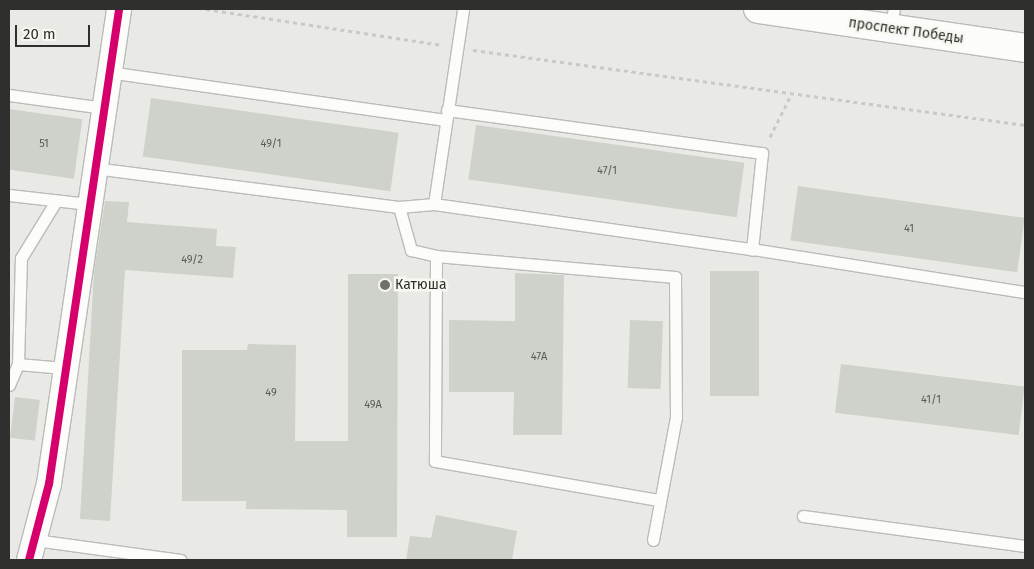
<!DOCTYPE html>
<meta charset="utf-8">
<style>
body{margin:0}
#map{position:relative;width:1034px;height:569px;overflow:hidden;background:#e9eae5;font-family:"Fira Sans",sans-serif}
div>[style]{position:absolute}
.building>*{inset:0;background:#ced2ca;transform-origin:0 0}
.path>*{height:3px;margin-top:-1.5px;transform-origin:0;background:repeating-linear-gradient(90deg,#c9c9c8 0 4px,transparent 0 8px)}
.roads{filter:drop-shadow(1px 0 #bbbbb8) drop-shadow(-1px 0 #bbbbb8) drop-shadow(0 1px #bbbbb8) drop-shadow(0 -1px #bbbbb8)}
.service>*{height:11px;margin:-5.5px;padding:0 5.5px;transform-origin:5.5px;border-radius:5.5px;background:#fcfcfb}
.minor>*{height:24px;margin:-12px;padding:0 12px;transform-origin:12px;border-radius:12px;background:#fcfcfb}
.primary>*{height:28px;margin:-14px;padding:0 14px;transform-origin:14px;border-radius:14px;background:#fcfcfb}
.cycleway>*{height:8px;margin:-4px;padding:0 4px;transform-origin:4px;border-radius:4px;background:#d6006c}
.dots>*{width:14px;height:14px;translate:-50% -50%;box-sizing:border-box;border:2px solid #f8f8f2;border-radius:50%}
span{translate:-50% -50%;white-space:nowrap;text-align:center;line-height:1.15;-webkit-text-stroke:5px #f8f8f2;paint-order:stroke}
.number-label{font-size:11px;color:#595b57}
.number-label span{-webkit-text-stroke-width:0}
.street-label{font-size:14px;color:#2f302d}
.poi-label{font-size:14px;color:#2f302d}
.left{translate:0 -50%;text-align:left}
.frame{position:absolute;inset:0;border:10px solid #2f302d;pointer-events:none}
.scale{position:absolute;left:15px;top:25px;width:75px;height:22px;box-sizing:border-box;border:2px solid #2f302d;border-top:0;padding-left:6px;font-size:15px;line-height:18px;white-space:nowrap;color:#2f302d;-webkit-text-stroke:4px #f8f8f2;paint-order:stroke}
</style>
<div id="map">
<div class="building">
<div style="left:151px;top:98px;width:250px;height:59px;rotate:8deg"></div>
<div style="left:9px;top:109px;width:74px;height:60px;rotate:8deg"></div>
<div style="left:476px;top:125px;width:271px;height:55px;rotate:8deg"></div>
<div style="left:798px;top:186px;width:229px;height:55px;rotate:8deg"></div>
<div style="clip-path:polygon(105px 201px,129px 202px,127px 222px,217px 229px,216px 246px,236px 247px,233px 278px,125px 270px,110px 521px,80px 519px,94px 272px)"></div>
<div style="left:710px;top:271px;width:49px;height:125px"></div>
<div style="clip-path:polygon(515px 273px,564px 275px,562px 435px,513px 435px,514px 392px,449px 392px,449px 320px,515px 321px)"></div>
<div style="clip-path:polygon(348px 274px,398px 274px,397px 537px,347px 537px,347px 510px,246px 509px,246px 501px,182px 501px,182px 350px,247px 350px,248px 344px,296px 345px,295px 441px,348px 441px)"></div>
<div style="left:630px;top:320px;width:33px;height:68px;rotate:2deg"></div>
<div style="left:841px;top:364px;width:185px;height:49px;rotate:7deg"></div>
<div style="left:15px;top:397px;width:25px;height:41px;rotate:7deg"></div>
<div style="clip-path:polygon(436px 515px,517px 531px,512px 560px,406px 560px,410px 536px,431px 538px)"></div>
</div>
<div class="path">
<div style="left:206px;top:9px;width:237px;rotate:8.7deg"></div>
<div style="left:473px;top:50px;width:557px;rotate:7.74deg"></div>
<div style="left:770px;top:137px;width:49px;rotate:-63.4deg"></div>
</div>
<div class="roads">
<div class="service">
<div style="left:890px;top:29px;width:20px;rotate:-79deg"></div>
<div style="left:108px;top:72px;width:341px;rotate:8.1deg"></div>
<div style="left:9px;top:95px;width:96px;rotate:7.8deg"></div>
<div style="left:447px;top:110px;width:318px;rotate:7.8deg"></div>
<div style="left:762px;top:153px;width:97px;rotate:95.9deg"></div>
<div style="left:94px;top:168px;width:307px;rotate:7.3deg"></div>
<div style="left:399px;top:207px;width:35px;rotate:-5deg"></div>
<div style="left:434px;top:204px;width:321px;rotate:8.1deg"></div>
<div style="left:752px;top:249px;width:276px;rotate:9deg"></div>
<div style="left:9px;top:195px;width:80px;rotate:6.5deg"></div>
<div style="left:434px;top:204px;width:197px;rotate:-81.5deg"></div>
<div style="left:399px;top:207px;width:45px;rotate:74.4deg"></div>
<div style="left:411px;top:250px;width:26px;rotate:13deg"></div>
<div style="left:436px;top:256px;width:205px;rotate:90.3deg"></div>
<div style="left:435px;top:461px;width:227px;rotate:9.9deg"></div>
<div style="left:436px;top:256px;width:240px;rotate:5deg"></div>
<div style="left:675px;top:277px;width:140px;rotate:89.6deg"></div>
<div style="left:676px;top:417px;width:125px;rotate:100.6deg"></div>
<div style="left:18px;top:364px;width:106px;rotate:-88.4deg"></div>
<div style="left:21px;top:258px;width:67px;rotate:-58.4deg"></div>
<div style="left:9px;top:385px;width:23px;rotate:-67deg"></div>
<div style="left:18px;top:364px;width:46px;rotate:5deg"></div>
<div style="left:803px;top:516px;width:224px;rotate:7.7deg"></div>
<div style="left:35px;top:540px;width:147px;rotate:7.8deg"></div>
</div>
<div class="minor">
<div style="left:29px;top:560px;width:79px;rotate:-75.3deg"></div>
<div style="left:49px;top:484px;width:480px;rotate:-81.6deg"></div>
</div>
<div class="primary">
<div style="left:758px;top:9px;width:270px;rotate:8.3deg"></div>
</div>
</div>
<div class="cycleway">
<div style="left:29px;top:560px;width:79px;rotate:-75.3deg"></div>
<div style="left:49px;top:484px;width:480px;rotate:-81.6deg"></div>
</div>
<div class="dots">
<div style="left:385px;top:285px;background:#70716d"></div>
</div>
<div class="number-label">
<span style="left:44px;top:144px">51</span>
<span style="left:271px;top:144px">49/1</span>
<span style="left:607px;top:171px">47/1</span>
<span style="left:909px;top:229px">41</span>
<span style="left:192px;top:260px">49/2</span>
<span style="left:539px;top:357px">47А</span>
<span style="left:271px;top:393px">49</span>
<span style="left:931px;top:400px">41/1</span>
<span style="left:373px;top:405px">49А</span>
</div>
<div class="street-label">
<span style="left:906px;top:31px;rotate:8deg">проспект Победы</span>
</div>
<div class="poi-label">
<span class="left" style="left:395px;top:285px">Катюша</span>
</div>
<div class="frame"></div>
<div class="scale">20 m</div>
</div>
